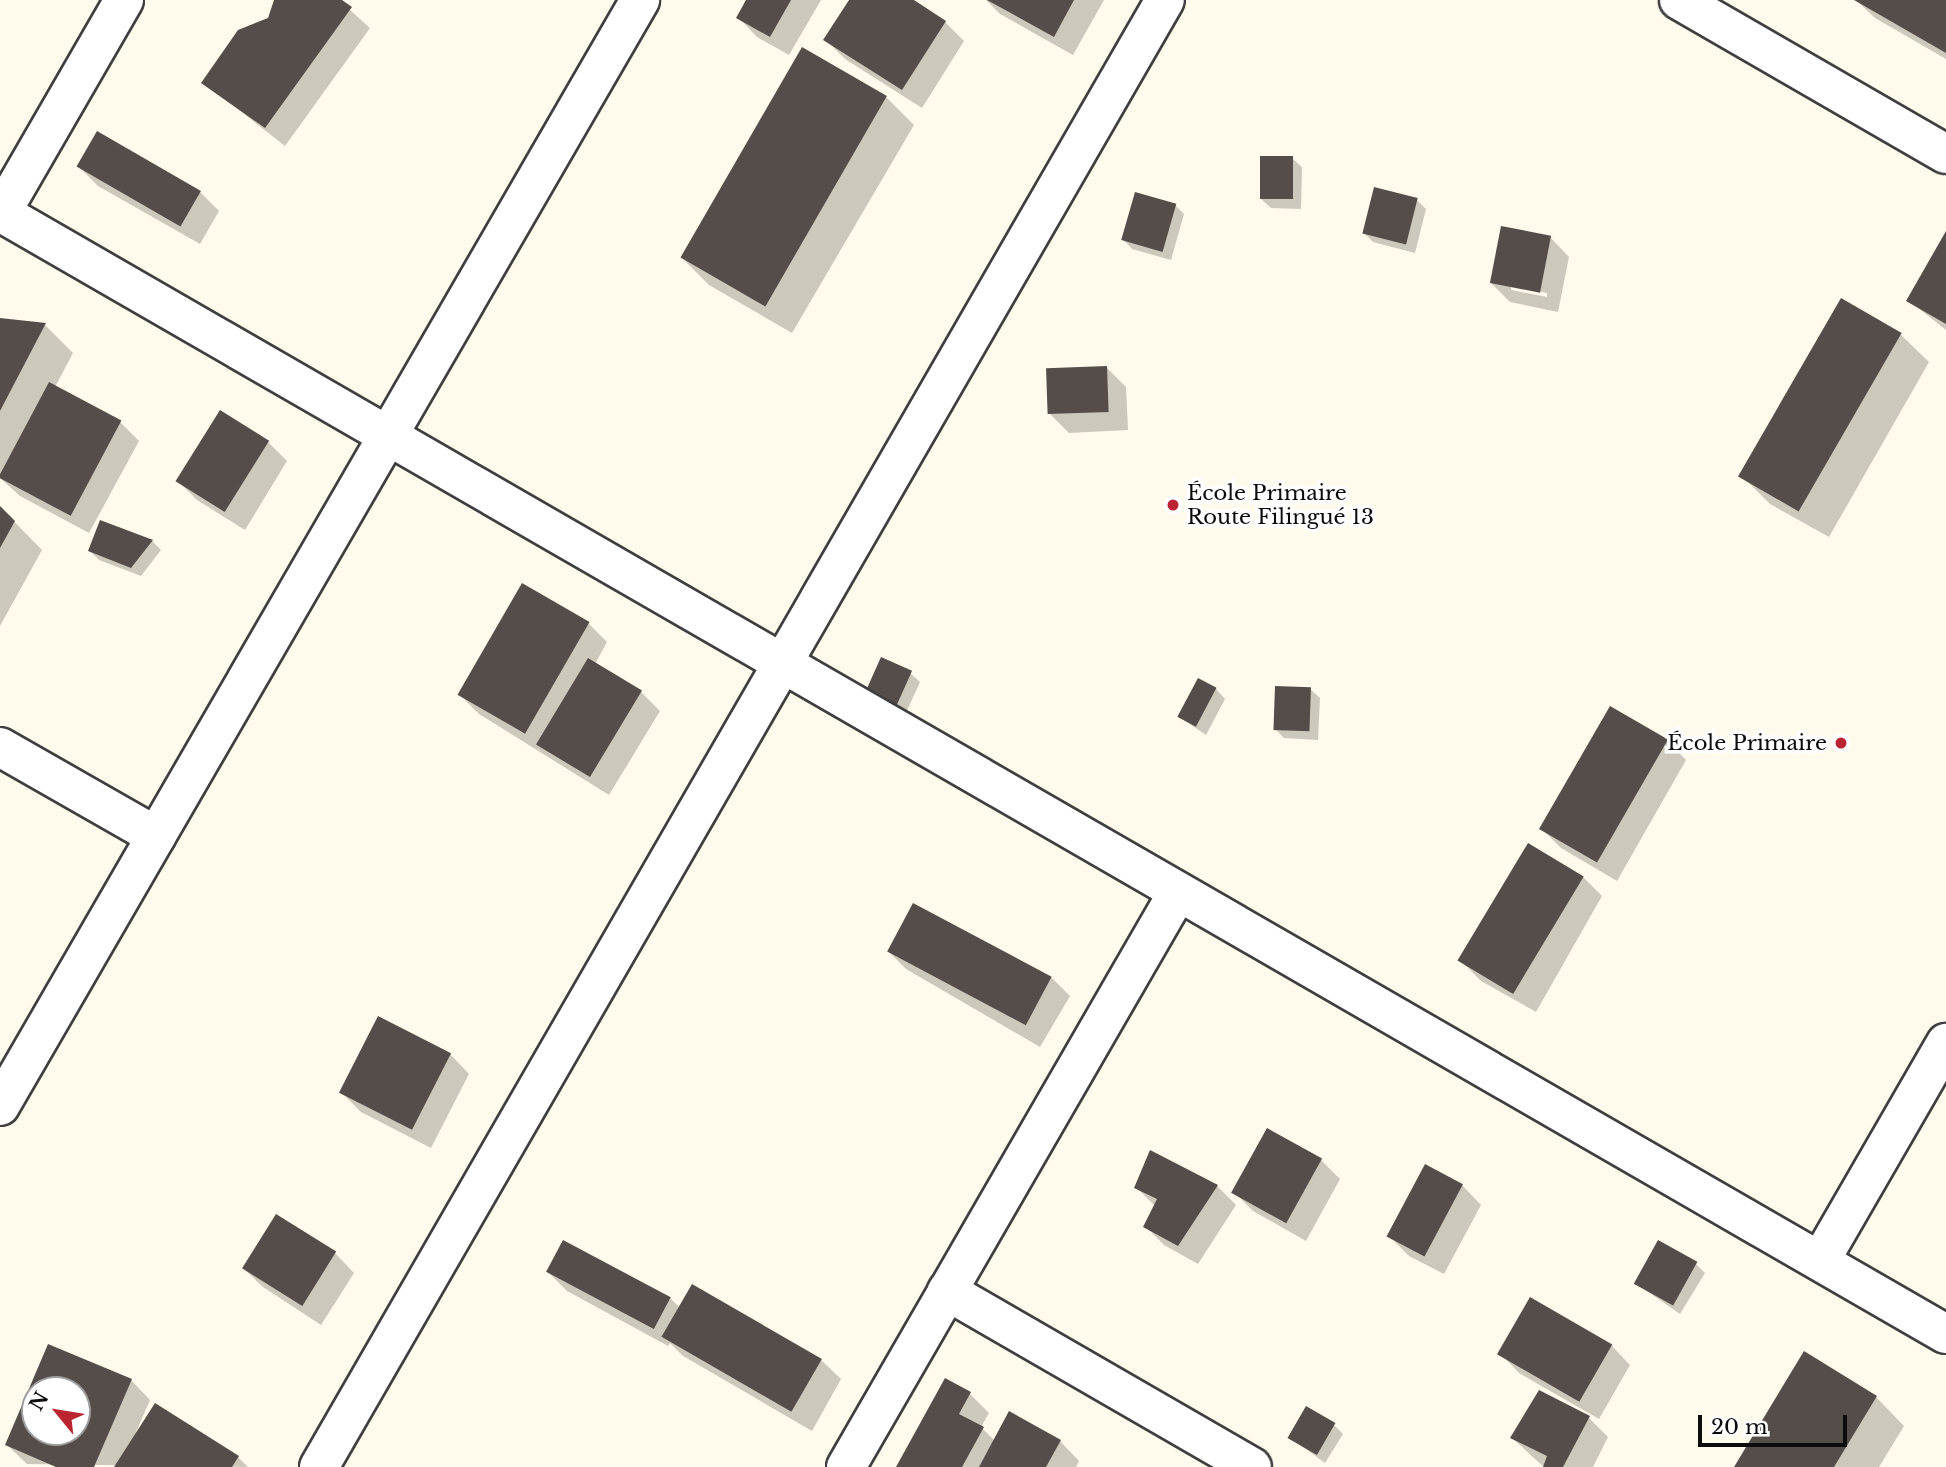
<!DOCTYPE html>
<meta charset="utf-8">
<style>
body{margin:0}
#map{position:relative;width:1946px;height:1467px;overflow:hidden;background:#fffaeb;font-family:"Libre Baskerville",serif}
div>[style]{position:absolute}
.shadow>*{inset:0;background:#0003}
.building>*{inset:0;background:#554d49;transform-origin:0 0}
.roads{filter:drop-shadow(2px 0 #3f3f3f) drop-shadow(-2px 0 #3f3f3f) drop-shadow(0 2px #3f3f3f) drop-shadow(0 -2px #3f3f3f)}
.street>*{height:38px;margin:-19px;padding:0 19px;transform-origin:19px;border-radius:19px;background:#fff}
.dots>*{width:19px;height:19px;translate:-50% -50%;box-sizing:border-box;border:4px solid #fff;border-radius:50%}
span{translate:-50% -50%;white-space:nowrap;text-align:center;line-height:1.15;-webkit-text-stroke:7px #fff;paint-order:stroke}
.poi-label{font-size:21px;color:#0c0c0c}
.left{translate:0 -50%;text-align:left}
.right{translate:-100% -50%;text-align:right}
.north{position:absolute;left:21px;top:1376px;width:70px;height:70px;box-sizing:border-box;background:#fff;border:2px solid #9e9e9e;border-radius:50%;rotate:300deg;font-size:19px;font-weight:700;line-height:28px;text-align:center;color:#0c0c0c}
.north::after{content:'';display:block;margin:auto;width:24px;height:32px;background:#bb2532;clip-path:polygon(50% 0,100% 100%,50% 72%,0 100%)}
.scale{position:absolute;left:1698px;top:1415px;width:149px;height:32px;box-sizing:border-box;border:4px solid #0c0c0c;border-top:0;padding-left:9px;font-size:21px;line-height:24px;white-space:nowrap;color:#0c0c0c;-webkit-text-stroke:5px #fff;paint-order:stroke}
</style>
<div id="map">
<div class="shadow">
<div style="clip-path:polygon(276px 0,339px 0,370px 28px,285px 146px,203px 82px,269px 20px)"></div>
<div style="clip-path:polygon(748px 0,821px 0,789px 55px,757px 37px,738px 17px)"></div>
<div style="clip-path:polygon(851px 0,911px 0,945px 22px,964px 41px,922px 108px,845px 59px,826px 40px)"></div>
<div style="clip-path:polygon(986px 0,1104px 0,1073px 55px,1000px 14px)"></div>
<div style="clip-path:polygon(1856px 0,1946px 0,1946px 59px,1875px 18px)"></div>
<div style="clip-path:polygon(886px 97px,914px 125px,792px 333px,709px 285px,681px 257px)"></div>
<div style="clip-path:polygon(1292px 158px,1302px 167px,1301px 209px,1271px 208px,1261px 199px)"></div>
<div style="clip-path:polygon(79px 167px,200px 192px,219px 211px,200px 244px,98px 186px)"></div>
<div style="clip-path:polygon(1417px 200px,1426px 209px,1415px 253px,1373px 242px,1364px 233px)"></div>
<div style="clip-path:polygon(1175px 205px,1184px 214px,1171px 260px,1132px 249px,1123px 239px)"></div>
<div style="clip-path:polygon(1946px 235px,1946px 330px,1908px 300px)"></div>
<div style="clip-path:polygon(evenodd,1550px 237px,1569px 257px,1558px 312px,1510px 302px,1491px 283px,1550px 237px,1511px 286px,1547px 293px,1547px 297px,1511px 290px,1511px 286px)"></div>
<div style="clip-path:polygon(0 319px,45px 325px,73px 353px,55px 387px,120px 422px,139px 441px,89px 533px,20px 496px,0 478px)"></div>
<div style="clip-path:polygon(1900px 334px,1929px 362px,1829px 537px,1770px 504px,1742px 476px)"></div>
<div style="clip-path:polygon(1106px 367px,1126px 387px,1128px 430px,1069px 433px,1050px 414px)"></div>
<div style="clip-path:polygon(268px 442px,287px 461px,245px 530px,197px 500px,178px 481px)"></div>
<div style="clip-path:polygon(0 507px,42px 550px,0 626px)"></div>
<div style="clip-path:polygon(152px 541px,161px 550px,141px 576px,99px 560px,90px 551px)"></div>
<div style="clip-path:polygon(588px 623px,607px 642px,595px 664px,641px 692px,660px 711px,609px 795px,479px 714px,460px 695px)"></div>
<div style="clip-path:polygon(910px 673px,920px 682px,905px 715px,876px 703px)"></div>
<div style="clip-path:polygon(1216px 689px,1225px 699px,1206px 735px,1179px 717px)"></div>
<div style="clip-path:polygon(1310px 689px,1320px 698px,1318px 740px,1284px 738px,1275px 729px)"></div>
<div style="clip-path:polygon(1667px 740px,1686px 760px,1617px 881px,1561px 848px,1542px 829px)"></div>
<div style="clip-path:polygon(1583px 877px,1602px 896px,1536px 1012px,1481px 981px,1462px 962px)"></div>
<div style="clip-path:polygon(887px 950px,1051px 977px,1070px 996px,1040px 1047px,906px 969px)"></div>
<div style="clip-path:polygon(450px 1054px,469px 1074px,431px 1148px,361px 1112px,342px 1093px)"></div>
<div style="clip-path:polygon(1321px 1160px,1340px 1179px,1306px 1241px,1253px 1211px,1234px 1192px)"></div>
<div style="clip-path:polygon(1462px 1185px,1481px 1205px,1444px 1274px,1409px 1256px,1389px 1236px)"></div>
<div style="clip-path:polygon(1217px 1186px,1236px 1205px,1198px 1264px,1164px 1245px,1145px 1226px,1155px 1206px,1136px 1187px)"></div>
<div style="clip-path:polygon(335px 1253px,354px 1273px,321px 1325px,263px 1287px,243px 1268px)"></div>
<div style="clip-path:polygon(1695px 1263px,1705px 1273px,1680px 1314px,1634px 1282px)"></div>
<div style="clip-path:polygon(548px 1272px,670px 1298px,680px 1308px,692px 1286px,821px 1360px,841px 1379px,812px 1431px,683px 1356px,670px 1343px,668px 1346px,567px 1291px)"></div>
<div style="clip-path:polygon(1611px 1345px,1630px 1365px,1599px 1419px,1519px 1373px,1500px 1353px)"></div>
<div style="clip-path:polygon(evenodd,49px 1346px,131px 1380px,150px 1400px,136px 1432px,238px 1457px,248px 1467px,27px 1464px,7px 1445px,49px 1346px,35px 1390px,77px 1390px,77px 1432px,35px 1432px,35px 1390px)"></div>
<div style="clip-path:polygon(1540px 1392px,1589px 1418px,1608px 1437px,1593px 1467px,1544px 1467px,1512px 1438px)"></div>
<div style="clip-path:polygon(970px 1394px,989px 1413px,981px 1427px,995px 1441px,1060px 1441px,1079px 1461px,1076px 1467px,898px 1467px)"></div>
<div style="clip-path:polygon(1876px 1397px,1904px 1426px,1879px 1467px,1736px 1467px)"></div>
<div style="clip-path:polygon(1334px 1425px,1343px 1434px,1325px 1463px,1289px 1437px)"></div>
</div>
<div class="building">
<div style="clip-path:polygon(274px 0,342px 0,352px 7px,265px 128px,201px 83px,238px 30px,268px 18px)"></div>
<div style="clip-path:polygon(746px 0,791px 0,770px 37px,736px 18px)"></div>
<div style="clip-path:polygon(849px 0,914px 0,946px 21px,902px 90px,823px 40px)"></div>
<div style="clip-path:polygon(987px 0,1074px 0,1054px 37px)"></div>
<div style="clip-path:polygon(1854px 0,1946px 0,1946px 53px)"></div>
<div style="left:802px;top:47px;width:98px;height:243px;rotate:30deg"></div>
<div style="left:97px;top:131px;width:120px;height:41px;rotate:30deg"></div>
<div style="left:1260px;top:156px;width:33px;height:43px"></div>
<div style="left:1374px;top:187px;width:45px;height:48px;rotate:14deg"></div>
<div style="left:1135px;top:192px;width:43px;height:50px;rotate:16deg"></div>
<div style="left:1501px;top:226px;width:51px;height:58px;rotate:11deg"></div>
<div style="clip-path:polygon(1946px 231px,1946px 324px,1906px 301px)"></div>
<div style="left:1841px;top:298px;width:70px;height:206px;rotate:30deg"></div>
<div style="clip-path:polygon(0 318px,46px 323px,0 411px)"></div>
<div style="left:1107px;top:366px;width:46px;height:61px;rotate:88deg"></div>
<div style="left:49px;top:382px;width:82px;height:108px;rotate:28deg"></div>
<div style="left:220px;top:410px;width:58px;height:84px;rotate:32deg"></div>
<div style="clip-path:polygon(0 506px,15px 521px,0 548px)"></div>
<div style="clip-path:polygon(100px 520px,153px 540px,131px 568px,88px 551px)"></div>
<div style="left:522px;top:583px;width:78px;height:129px;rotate:30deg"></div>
<div style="left:881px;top:657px;width:34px;height:40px;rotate:24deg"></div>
<div style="left:588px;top:658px;width:63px;height:101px;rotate:31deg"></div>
<div style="left:1198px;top:678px;width:21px;height:44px;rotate:28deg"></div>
<div style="left:1275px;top:686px;width:36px;height:44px;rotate:2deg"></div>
<div style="left:1610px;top:706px;width:67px;height:142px;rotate:30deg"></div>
<div style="left:1528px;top:843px;width:65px;height:137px;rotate:31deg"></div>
<div style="left:913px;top:903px;width:157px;height:55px;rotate:28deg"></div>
<div style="left:378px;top:1016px;width:82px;height:86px;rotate:27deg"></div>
<div style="left:1267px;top:1128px;width:63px;height:74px;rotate:29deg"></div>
<div style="clip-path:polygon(1150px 1150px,1218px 1185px,1178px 1246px,1143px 1227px,1157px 1199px,1134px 1188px)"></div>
<div style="left:1425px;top:1164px;width:43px;height:82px;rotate:28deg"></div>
<div style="left:276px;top:1214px;width:71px;height:64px;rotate:32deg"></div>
<div style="left:563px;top:1240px;width:122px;height:36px;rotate:28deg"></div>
<div style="left:1658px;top:1240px;width:45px;height:50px;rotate:29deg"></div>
<div style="left:692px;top:1284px;width:150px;height:61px;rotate:30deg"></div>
<div style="left:1530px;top:1297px;width:95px;height:66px;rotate:30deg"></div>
<div style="clip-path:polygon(evenodd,48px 1344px,132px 1379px,94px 1467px,56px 1467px,5px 1445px,48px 1344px,35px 1390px,77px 1390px,77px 1432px,35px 1432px,35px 1390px)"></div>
<div style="clip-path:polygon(1804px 1351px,1877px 1396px,1834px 1467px,1734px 1467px)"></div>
<div style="clip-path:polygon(945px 1378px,971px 1392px,959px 1414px,984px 1427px,962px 1467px,896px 1467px)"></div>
<div style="clip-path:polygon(1539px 1390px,1590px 1416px,1563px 1467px,1543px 1467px,1547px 1456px,1510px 1438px)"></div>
<div style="clip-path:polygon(155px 1403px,239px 1456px,232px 1467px,114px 1467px)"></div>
<div style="left:1306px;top:1406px;width:34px;height:37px;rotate:30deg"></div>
<div style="clip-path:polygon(1009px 1411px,1061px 1440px,1046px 1467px,979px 1467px)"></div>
</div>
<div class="roads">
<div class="street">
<div style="left:1679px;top:0;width:308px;rotate:30deg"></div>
<div style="left:0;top:212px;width:2246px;rotate:29.97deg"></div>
<div style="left:1px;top:213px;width:246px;rotate:-60deg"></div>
<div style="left:0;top:747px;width:180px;rotate:29.7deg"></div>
<div style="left:0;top:1106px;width:1278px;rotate:-59.94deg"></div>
<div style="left:1820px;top:1261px;width:252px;rotate:-60deg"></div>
<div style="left:947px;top:1291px;width:352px;rotate:30deg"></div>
<div style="left:319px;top:1467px;width:1693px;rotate:-60.03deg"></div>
<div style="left:846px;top:1467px;width:664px;rotate:-60deg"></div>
</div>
</div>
<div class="dots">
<div style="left:1173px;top:505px;background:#bb2532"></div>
<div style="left:1841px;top:743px;background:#bb2532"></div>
</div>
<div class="poi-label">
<span class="left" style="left:1187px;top:505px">École Primaire<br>Route Filingué 13</span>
<span class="right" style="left:1827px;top:743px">École Primaire</span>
</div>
<div class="north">N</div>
<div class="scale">20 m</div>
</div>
